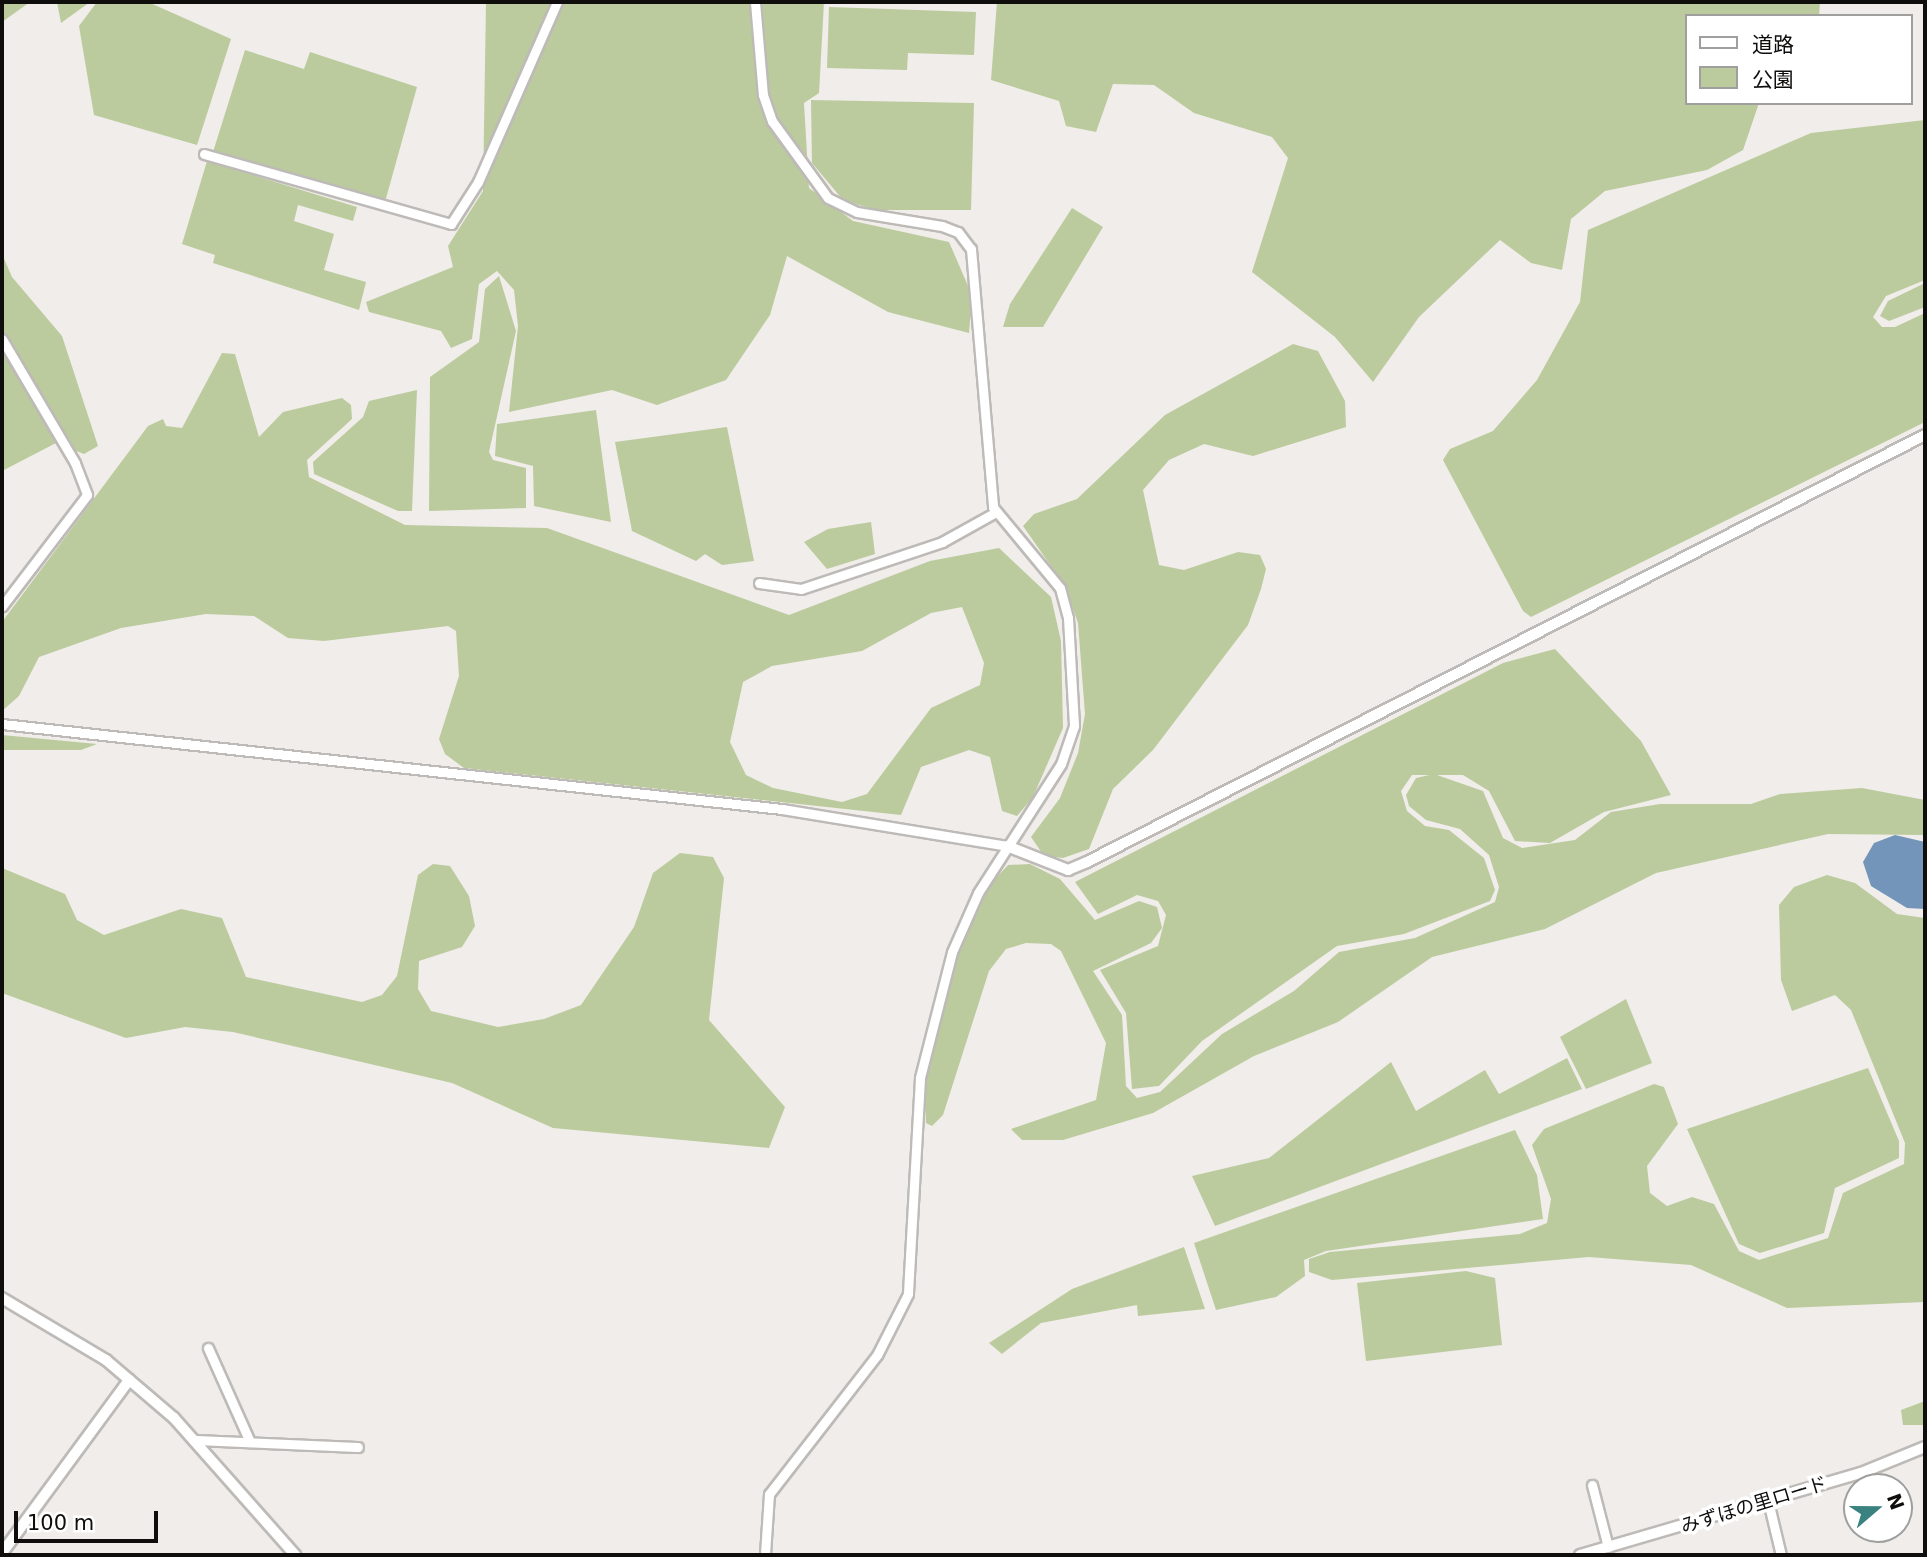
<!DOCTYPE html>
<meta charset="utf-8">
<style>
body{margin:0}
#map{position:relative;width:1927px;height:1557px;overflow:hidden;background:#f0edea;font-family:"DejaVu Sans","Noto Sans JP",sans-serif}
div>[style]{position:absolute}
.green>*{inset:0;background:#bbcb9d}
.water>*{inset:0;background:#7395ba}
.roads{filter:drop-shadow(2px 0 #bdbab7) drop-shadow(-2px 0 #bdbab7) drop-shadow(0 2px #bdbab7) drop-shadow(0 -2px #bdbab7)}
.minor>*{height:9px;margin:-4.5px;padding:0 4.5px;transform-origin:4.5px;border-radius:4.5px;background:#fff}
.tertiary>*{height:10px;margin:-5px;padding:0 5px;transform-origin:5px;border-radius:5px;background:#fff}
span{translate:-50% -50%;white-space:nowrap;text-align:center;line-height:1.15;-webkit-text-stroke:7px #fff;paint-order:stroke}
.street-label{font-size:19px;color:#0f0e0d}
.frame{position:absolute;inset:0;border:4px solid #0f0e0d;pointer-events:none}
.legend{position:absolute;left:1685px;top:14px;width:228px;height:91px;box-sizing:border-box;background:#fff;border:2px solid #9f9f9e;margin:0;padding:9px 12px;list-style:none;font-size:21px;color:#0f0e0d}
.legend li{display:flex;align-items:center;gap:14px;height:35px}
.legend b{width:35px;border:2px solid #9f9f9e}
.north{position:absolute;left:1843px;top:1473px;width:70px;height:70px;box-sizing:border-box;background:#fff;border:2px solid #9f9f9e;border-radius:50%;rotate:70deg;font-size:19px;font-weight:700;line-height:28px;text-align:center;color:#0f0e0d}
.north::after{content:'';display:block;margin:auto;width:24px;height:32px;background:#39827f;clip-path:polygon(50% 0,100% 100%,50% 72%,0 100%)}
.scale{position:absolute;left:14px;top:1511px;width:144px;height:32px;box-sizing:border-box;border:4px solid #0f0e0d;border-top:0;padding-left:9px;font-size:21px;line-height:24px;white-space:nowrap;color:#0f0e0d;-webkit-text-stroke:5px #fff;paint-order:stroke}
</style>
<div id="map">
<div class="green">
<div style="clip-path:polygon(2px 2px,30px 2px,2px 22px)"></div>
<div style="clip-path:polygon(57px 2px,90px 2px,61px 23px)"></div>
<div style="clip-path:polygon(97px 2px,148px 2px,231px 39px,197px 145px,94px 115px,79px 26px)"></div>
<div style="clip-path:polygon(486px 2px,824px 2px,819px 93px,804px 103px,809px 188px,853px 221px,949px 242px,972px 295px,969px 333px,888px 312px,787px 256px,770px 315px,726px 380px,657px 405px,612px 390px,509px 412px,518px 326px,514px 290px,497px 271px,479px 284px,472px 339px,451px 348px,441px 331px,369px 312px,366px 302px,453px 267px,448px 246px,483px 191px)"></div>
<div style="clip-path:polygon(997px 2px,1820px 2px,1819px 16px,1687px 16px,1687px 103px,1759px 103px,1743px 150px,1707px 170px,1605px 191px,1571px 219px,1562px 270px,1531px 263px,1500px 240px,1419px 317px,1373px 382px,1335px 337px,1252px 272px,1288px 158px,1272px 137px,1194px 113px,1154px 85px,1113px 84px,1096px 132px,1066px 126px,1059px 101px,991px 80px)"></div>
<div style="clip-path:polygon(829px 7px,976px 12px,974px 55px,908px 53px,907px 70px,827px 68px)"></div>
<div style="clip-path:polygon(245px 50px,304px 69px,310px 52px,417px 87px,385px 202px,213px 152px)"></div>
<div style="clip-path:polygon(811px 100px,974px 103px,971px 210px,875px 210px,843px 200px,812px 163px)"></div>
<div style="clip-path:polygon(1925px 120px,1925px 280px,1886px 296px,1873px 317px,1882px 327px,1895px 327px,1925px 313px,1925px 422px,1531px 617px,1523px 611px,1443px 460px,1450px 449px,1493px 431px,1537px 380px,1580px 302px,1588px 230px,1811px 133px)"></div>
<div style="clip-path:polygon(207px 161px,357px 207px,353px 221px,298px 205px,294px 221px,334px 234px,324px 270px,366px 282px,359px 310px,213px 263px,215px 255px,182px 244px)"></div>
<div style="clip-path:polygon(1072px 208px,1103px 227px,1043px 327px,1003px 327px,1010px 304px)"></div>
<div style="clip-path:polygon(2px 254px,12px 277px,62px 336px,98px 446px,84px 454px,56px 443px,2px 471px)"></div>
<div style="clip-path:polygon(499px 276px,516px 331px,489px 452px,493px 460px,526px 468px,526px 508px,429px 511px,430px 377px,479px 342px,485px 289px)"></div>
<div style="clip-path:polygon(1925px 283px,1925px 307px,1889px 321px,1880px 316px,1888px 301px)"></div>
<div style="clip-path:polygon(1293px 344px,1318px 351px,1345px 401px,1346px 427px,1253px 456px,1204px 444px,1169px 460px,1143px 490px,1159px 565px,1184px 570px,1238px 552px,1260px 555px,1266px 569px,1261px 589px,1248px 625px,1153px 750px,1113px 789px,1089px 849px,1063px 858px,1044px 856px,1031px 837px,1060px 798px,1078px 753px,1085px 714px,1078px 623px,1065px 586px,1023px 526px,1034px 514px,1077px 499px,1165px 415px)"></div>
<div style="clip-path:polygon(evenodd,222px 353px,235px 354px,259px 437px,283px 412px,342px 398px,351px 405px,352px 419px,307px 460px,309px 477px,405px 525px,547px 528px,789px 615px,930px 561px,999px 548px,1051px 597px,1061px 641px,1063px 728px,1033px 797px,1017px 816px,1002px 811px,990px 757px,969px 750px,921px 767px,901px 815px,464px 768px,445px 754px,439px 739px,459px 676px,456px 631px,448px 626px,324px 641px,288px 638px,254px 616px,206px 614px,121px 628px,39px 657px,19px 696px,2px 711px,2px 622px,148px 426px,163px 419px,166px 426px,182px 428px,222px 353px,962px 607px,984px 663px,980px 685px,931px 708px,867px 794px,842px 802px,773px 788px,746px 775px,730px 742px,743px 682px,772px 666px,862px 651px,931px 613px,962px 607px)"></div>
<div style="clip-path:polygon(417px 390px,412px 511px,398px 511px,314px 474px,313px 462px,363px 417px,369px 401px)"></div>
<div style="clip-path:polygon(596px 410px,611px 522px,534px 506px,533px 466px,495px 456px,497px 424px)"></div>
<div style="clip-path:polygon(727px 427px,754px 561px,722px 565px,705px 554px,696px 561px,632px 531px,615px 442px)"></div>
<div style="clip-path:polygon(871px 522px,875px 554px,827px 569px,804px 542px,828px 529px)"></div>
<div style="clip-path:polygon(1555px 649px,1641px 741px,1671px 795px,1604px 812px,1550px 843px,1515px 841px,1489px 791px,1463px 775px,1412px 775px,1401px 791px,1407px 811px,1425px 826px,1449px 830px,1484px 858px,1495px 890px,1490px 901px,1404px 934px,1337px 946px,1202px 1041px,1159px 1086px,1132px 1089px,1126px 1013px,1100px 970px,1158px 946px,1166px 915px,1158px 901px,1137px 895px,1098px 914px,1075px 882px,1503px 663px)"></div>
<div style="clip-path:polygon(2px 735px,97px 744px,81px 750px,2px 750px)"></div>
<div style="clip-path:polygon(1434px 774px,1483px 791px,1503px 838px,1522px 848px,1575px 840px,1611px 812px,1660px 804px,1751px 804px,1780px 794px,1862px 788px,1925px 800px,1925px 835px,1828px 834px,1656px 873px,1545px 929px,1432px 957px,1338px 1022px,1254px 1056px,1153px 1113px,1063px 1140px,1022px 1140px,1011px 1129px,1096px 1100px,1106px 1043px,1061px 951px,1051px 944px,1026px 943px,1006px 949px,989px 971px,943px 1115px,932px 1126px,926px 1123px,924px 1077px,949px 978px,984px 891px,1008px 865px,1030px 864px,1060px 879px,1095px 920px,1139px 901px,1157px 907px,1162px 928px,1151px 943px,1093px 971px,1122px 1015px,1126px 1086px,1137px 1098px,1160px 1092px,1222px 1034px,1294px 991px,1339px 952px,1415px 938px,1495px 902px,1499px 887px,1489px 855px,1460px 829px,1426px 820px,1409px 806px,1406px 795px,1416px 778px)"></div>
<div style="clip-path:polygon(680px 853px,713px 857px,724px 878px,709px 1020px,785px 1107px,769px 1148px,553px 1128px,452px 1083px,233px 1032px,185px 1027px,126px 1038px,2px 993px,2px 868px,65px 894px,77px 920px,104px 935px,181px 909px,222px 918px,246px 977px,362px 1002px,382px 995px,397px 976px,418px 875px,433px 864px,450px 866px,469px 896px,475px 926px,462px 947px,419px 961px,418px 989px,431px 1011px,498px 1027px,544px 1019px,581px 1005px,634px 927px,653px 873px)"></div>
<div style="clip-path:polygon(1827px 875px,1855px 883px,1897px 914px,1925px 918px,1925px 1302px,1787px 1308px,1691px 1265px,1589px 1257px,1332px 1280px,1309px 1272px,1309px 1259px,1330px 1252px,1520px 1234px,1547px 1223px,1551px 1199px,1532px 1145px,1544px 1129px,1654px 1084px,1664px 1087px,1678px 1124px,1647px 1166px,1650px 1193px,1667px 1206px,1692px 1197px,1714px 1204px,1739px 1251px,1759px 1260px,1828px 1238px,1843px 1193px,1904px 1164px,1905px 1143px,1851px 1010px,1835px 995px,1792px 1011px,1781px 980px,1779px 905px,1794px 887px)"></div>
<div style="clip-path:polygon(1626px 999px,1652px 1063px,1586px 1089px,1560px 1037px)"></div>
<div style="clip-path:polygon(1567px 1058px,1582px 1089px,1215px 1226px,1192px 1176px,1269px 1158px,1391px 1062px,1416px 1111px,1485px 1070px,1499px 1094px)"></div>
<div style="clip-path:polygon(1868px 1068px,1899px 1141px,1899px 1158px,1835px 1188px,1824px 1233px,1760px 1253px,1739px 1244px,1687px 1129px)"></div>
<div style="clip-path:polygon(1515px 1130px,1537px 1175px,1543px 1219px,1326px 1251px,1304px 1260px,1305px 1276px,1276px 1297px,1216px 1310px,1194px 1243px)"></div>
<div style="clip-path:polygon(1184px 1247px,1205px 1309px,1138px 1316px,1137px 1305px,1041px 1323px,1002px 1354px,989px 1343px,1072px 1289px)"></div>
<div style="clip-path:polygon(1466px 1271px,1495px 1278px,1502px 1345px,1366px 1361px,1357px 1283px)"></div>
<div style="clip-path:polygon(1925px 1401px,1925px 1425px,1903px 1425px,1901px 1410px)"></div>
</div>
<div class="water">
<div style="clip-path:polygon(1895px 835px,1925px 842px,1925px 909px,1907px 908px,1871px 886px,1863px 862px,1874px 843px)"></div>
</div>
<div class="roads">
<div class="minor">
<div style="left:755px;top:2px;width:93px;rotate:85.1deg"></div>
<div style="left:763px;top:95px;width:28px;rotate:71deg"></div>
<div style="left:772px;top:121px;width:95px;rotate:54deg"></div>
<div style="left:828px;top:198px;width:32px;rotate:26deg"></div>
<div style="left:857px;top:212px;width:86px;rotate:9.4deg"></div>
<div style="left:942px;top:226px;width:17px;rotate:21deg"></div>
<div style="left:958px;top:232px;width:21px;rotate:53deg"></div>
<div style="left:971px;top:249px;width:259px;rotate:85.1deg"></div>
<div style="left:993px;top:507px;width:105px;rotate:50.4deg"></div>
<div style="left:1060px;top:588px;width:31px;rotate:75deg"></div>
<div style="left:1068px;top:618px;width:108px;rotate:86.8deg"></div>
<div style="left:1074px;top:726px;width:40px;rotate:108.9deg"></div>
<div style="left:1061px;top:764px;width:153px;rotate:122.8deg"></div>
<div style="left:978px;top:893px;width:64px;rotate:113.8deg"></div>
<div style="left:952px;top:952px;width:130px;rotate:104.3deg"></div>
<div style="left:920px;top:1078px;width:216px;rotate:93.2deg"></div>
<div style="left:908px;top:1294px;width:68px;rotate:116.9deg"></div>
<div style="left:877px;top:1355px;width:176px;rotate:127.8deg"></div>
<div style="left:769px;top:1494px;width:61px;rotate:93.8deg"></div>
<div style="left:204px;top:154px;width:257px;rotate:15.8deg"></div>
<div style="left:451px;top:224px;width:50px;rotate:-57.3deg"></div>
<div style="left:478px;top:182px;width:197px;rotate:-66.3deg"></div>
<div style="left:2px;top:339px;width:144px;rotate:59.5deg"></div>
<div style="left:75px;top:463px;width:34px;rotate:69deg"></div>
<div style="left:87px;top:495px;width:140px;rotate:127.4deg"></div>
<div style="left:759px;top:583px;width:42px;rotate:8.1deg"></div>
<div style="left:801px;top:589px;width:149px;rotate:-18.4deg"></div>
<div style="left:942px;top:542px;width:62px;rotate:-29.1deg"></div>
<div style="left:2px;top:724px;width:785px;rotate:6.22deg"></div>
<div style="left:782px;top:809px;width:228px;rotate:9.3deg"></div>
<div style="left:208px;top:1348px;width:103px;rotate:65.9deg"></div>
<div style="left:195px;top:1440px;width:163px;rotate:2.5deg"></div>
<div style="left:1592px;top:1485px;width:64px;rotate:75.5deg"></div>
<div style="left:1768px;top:1501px;width:56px;rotate:76.5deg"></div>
</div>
<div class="tertiary">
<div style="left:1007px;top:846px;width:66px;rotate:21.5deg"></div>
<div style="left:1068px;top:870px;width:21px;rotate:-23deg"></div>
<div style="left:1087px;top:862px;width:941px;rotate:-27deg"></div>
<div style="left:2px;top:1298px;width:121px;rotate:30.8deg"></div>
<div style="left:106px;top:1360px;width:89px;rotate:40.5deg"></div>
<div style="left:174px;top:1418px;width:183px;rotate:48.5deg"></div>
<div style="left:2px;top:1553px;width:215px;rotate:-53.7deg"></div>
<div style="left:1580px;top:1555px;width:293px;rotate:-16.3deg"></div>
<div style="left:1861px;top:1473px;width:69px;rotate:-22.1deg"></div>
</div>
</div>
<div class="street-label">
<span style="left:1754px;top:1505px;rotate:-17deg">みずほの里ロード</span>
</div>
<div class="frame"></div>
<ul class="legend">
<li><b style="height:9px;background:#fff"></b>道路</li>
<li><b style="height:19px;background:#bbcb9d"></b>公園</li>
</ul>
<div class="north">N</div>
<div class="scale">100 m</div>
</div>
